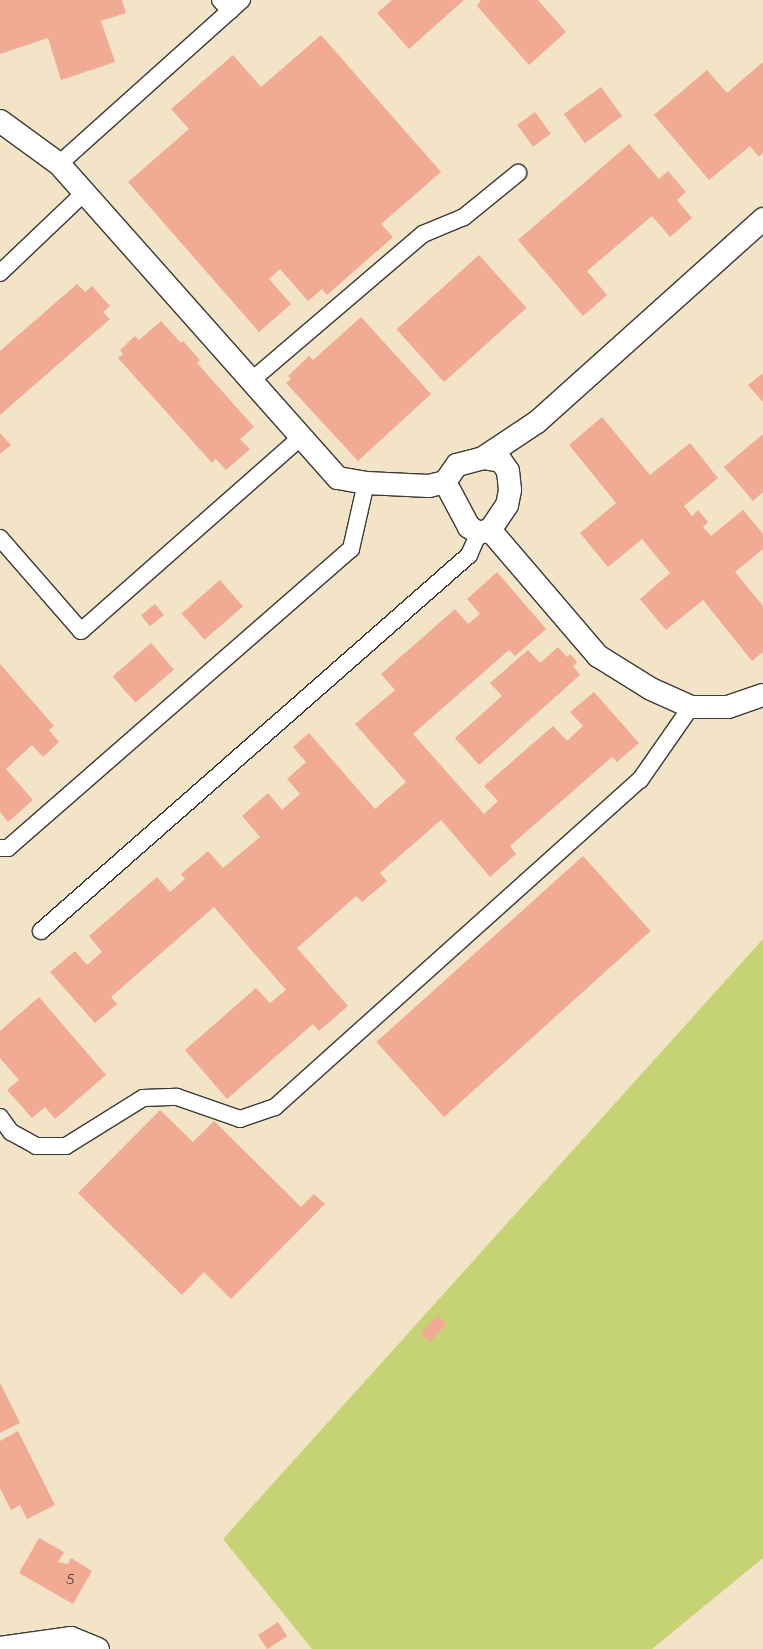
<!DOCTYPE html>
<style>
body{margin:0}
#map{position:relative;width:763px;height:1649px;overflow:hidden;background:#f3e4c7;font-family:"Indie Flower",sans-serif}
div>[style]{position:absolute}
.green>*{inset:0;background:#c6d374}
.building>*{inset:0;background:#f1aa94;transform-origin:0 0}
.roads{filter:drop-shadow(1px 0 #3c3a36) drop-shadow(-1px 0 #3c3a36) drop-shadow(0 1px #3c3a36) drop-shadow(0 -1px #3c3a36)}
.service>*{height:16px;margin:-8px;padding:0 8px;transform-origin:8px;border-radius:8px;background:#fff}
.minor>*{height:22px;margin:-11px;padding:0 11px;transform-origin:11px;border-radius:11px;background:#fff}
span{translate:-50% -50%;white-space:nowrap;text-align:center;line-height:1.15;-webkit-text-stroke:4px #fcf5e5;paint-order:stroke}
.number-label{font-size:16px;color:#51403a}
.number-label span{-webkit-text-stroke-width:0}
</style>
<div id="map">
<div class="green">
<div style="clip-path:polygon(763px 939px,763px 1558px,652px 1649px,312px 1649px,223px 1539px)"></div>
</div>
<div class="building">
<div style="clip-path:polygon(0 0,122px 0,126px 13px,101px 21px,115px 62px,61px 80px,48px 38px,0 54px)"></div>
<div style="clip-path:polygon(392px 0,464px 0,409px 49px,377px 13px)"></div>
<div style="clip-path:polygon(481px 0,538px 0,566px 32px,529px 65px,477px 6px)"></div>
<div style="clip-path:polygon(321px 35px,441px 172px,381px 224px,393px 237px,327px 295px,322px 289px,308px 301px,280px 269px,269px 279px,291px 304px,259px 332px,128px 182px,189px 129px,171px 109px,233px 55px,261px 87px)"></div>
<div style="clip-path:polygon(763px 62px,763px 153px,759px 157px,750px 146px,709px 180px,654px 115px,707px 70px,727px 93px)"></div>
<div style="left:601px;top:87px;width:36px;height:46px;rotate:54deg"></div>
<div style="left:535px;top:112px;width:27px;height:22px;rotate:54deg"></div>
<div style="clip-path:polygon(629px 144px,659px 179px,668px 171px,686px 192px,677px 200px,692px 218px,670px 237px,652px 216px,587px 271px,607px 295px,583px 316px,518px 240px)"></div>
<div style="left:479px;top:255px;width:71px;height:111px;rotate:48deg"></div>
<div style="clip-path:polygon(77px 284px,85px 292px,92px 286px,110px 306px,103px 312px,110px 319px,0 415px,0 351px)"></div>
<div style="clip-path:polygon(361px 317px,431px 394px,358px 461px,286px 383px,291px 379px,288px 376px,309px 356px,313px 360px)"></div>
<div style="clip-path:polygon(161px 321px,181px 343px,183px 341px,200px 360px,197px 363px,254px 427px,240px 439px,250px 449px,226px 470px,216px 459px,212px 463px,118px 358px,123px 354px,120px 350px,135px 336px,139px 340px)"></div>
<div style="clip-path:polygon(763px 373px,763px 402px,748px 385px)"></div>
<div style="clip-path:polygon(602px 417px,650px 475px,690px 443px,718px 478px,684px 506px,692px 516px,698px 510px,708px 522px,703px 527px,711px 536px,743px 510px,763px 534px,763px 549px,735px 572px,763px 606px,763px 652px,752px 661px,703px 600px,666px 630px,640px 599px,670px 573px,642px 539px,608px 567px,580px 533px,616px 503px,569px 445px)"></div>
<div style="clip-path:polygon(0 433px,11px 445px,0 454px)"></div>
<div style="clip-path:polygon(763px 434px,763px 492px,753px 501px,724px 467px)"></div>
<div style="clip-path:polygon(497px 572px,546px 629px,515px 656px,509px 650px,413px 734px,484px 814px,498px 801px,484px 786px,553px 726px,567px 741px,583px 726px,570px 712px,594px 692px,639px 743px,617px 762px,612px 757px,510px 846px,516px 854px,490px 877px,441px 820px,380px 873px,387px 881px,362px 902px,356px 896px,297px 948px,348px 1006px,319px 1031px,313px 1024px,227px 1099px,185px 1050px,256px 988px,270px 1003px,286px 990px,214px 907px,111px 997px,117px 1004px,95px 1023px,50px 972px,75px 951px,87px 965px,102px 952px,89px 936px,157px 877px,170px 892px,185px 879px,181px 874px,208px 851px,223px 868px,260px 837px,242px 816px,268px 793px,282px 810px,300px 794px,287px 779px,306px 762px,293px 747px,309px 733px,375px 809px,406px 782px,355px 724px,395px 690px,381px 674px,455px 609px,468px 624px,480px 614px,467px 599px)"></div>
<div style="left:220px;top:580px;width:35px;height:51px;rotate:49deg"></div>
<div style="left:155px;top:604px;width:14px;height:18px;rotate:51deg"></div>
<div style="left:151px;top:643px;width:35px;height:51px;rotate:49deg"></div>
<div style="clip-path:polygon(558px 647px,567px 657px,570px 654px,577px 662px,573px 666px,580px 675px,479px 765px,455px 738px,502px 696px,490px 683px,528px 650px,540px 663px)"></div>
<div style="clip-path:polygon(0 664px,54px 726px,49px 730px,59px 742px,43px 757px,32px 745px,6px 769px,33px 800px,8px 822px,0 812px)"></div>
<div style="left:583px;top:856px;width:101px;height:278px;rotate:48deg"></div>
<div style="clip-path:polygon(39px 997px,106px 1075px,55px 1119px,45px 1107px,32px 1118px,7px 1090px,19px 1080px,0 1058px,0 1031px)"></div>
<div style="clip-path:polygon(160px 1110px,193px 1142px,214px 1121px,301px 1207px,314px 1194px,325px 1204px,231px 1299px,204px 1272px,182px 1295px,78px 1193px)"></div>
<div style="left:437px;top:1315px;width:13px;height:25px;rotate:42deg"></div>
<div style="clip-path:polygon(0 1383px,20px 1423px,0 1433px)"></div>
<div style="clip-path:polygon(18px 1431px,55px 1505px,27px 1519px,20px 1505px,11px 1510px,0 1488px,0 1441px)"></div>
<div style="clip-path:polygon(39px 1538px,64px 1552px,58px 1562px,68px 1564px,71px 1558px,92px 1571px,73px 1604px,19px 1573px)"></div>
<div style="left:278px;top:1622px;width:17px;height:24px;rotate:57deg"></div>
</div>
<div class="roads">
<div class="service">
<div style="left:220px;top:0;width:15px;rotate:48deg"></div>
<div style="left:59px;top:164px;width:246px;rotate:-41.9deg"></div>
<div style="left:0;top:273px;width:116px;rotate:-43.6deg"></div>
<div style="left:252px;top:380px;width:225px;rotate:-40.5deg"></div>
<div style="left:423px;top:234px;width:44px;rotate:-22.5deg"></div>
<div style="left:464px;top:217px;width:70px;rotate:-39.2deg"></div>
<div style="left:0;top:538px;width:123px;rotate:48.9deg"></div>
<div style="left:81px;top:631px;width:295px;rotate:-41.4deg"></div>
<div style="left:0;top:848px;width:8px"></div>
<div style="left:8px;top:848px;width:455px;rotate:-41.1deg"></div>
<div style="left:351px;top:549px;width:68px;rotate:-77.2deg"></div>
<div style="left:41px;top:931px;width:570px;rotate:-41.3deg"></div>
<div style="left:469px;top:555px;width:24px;rotate:-66deg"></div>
<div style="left:0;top:1117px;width:19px;rotate:54deg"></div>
<div style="left:11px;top:1132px;width:29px;rotate:29deg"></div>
<div style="left:36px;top:1146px;width:30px"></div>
<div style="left:66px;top:1146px;width:91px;rotate:-31.9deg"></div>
<div style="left:143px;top:1098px;width:34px;rotate:-2deg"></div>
<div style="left:177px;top:1097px;width:67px;rotate:19.2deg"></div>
<div style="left:240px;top:1119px;width:37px;rotate:-19deg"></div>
<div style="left:275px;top:1107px;width:490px;rotate:-41.9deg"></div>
<div style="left:640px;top:780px;width:89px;rotate:-55.1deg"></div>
</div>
<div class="minor">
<div style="left:0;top:121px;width:73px;rotate:36.1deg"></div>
<div style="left:59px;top:164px;width:420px;rotate:48.4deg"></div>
<div style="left:338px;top:478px;width:28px;rotate:10deg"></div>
<div style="left:366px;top:483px;width:63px;rotate:2.7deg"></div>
<div style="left:429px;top:486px;width:16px;rotate:-14deg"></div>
<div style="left:483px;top:458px;width:65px;rotate:-33.7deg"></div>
<div style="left:537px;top:422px;width:304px;rotate:-41.9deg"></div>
<div style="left:483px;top:458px;width:18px;rotate:9deg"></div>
<div style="left:501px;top:461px;width:12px;rotate:55deg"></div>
<div style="left:508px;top:471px;width:19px;rotate:84deg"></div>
<div style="left:510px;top:490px;width:15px;rotate:101deg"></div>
<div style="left:507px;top:505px;width:30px;rotate:124deg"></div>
<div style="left:490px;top:530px;width:11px;rotate:165deg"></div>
<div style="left:479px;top:533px;width:12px;rotate:-149deg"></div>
<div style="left:469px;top:527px;width:51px;rotate:-118.1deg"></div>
<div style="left:445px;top:482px;width:21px;rotate:-55deg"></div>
<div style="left:457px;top:465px;width:27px;rotate:-15deg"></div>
<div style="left:490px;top:530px;width:166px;rotate:49.4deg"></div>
<div style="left:598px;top:656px;width:62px;rotate:31.9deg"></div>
<div style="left:651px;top:689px;width:44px;rotate:24.2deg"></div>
<div style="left:691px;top:707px;width:37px"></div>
<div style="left:728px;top:707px;width:37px;rotate:-19deg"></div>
<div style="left:0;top:1648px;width:72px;rotate:-8deg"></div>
<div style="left:71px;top:1638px;width:29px;rotate:22deg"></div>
</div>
</div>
<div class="number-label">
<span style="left:70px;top:1580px">5</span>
</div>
</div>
